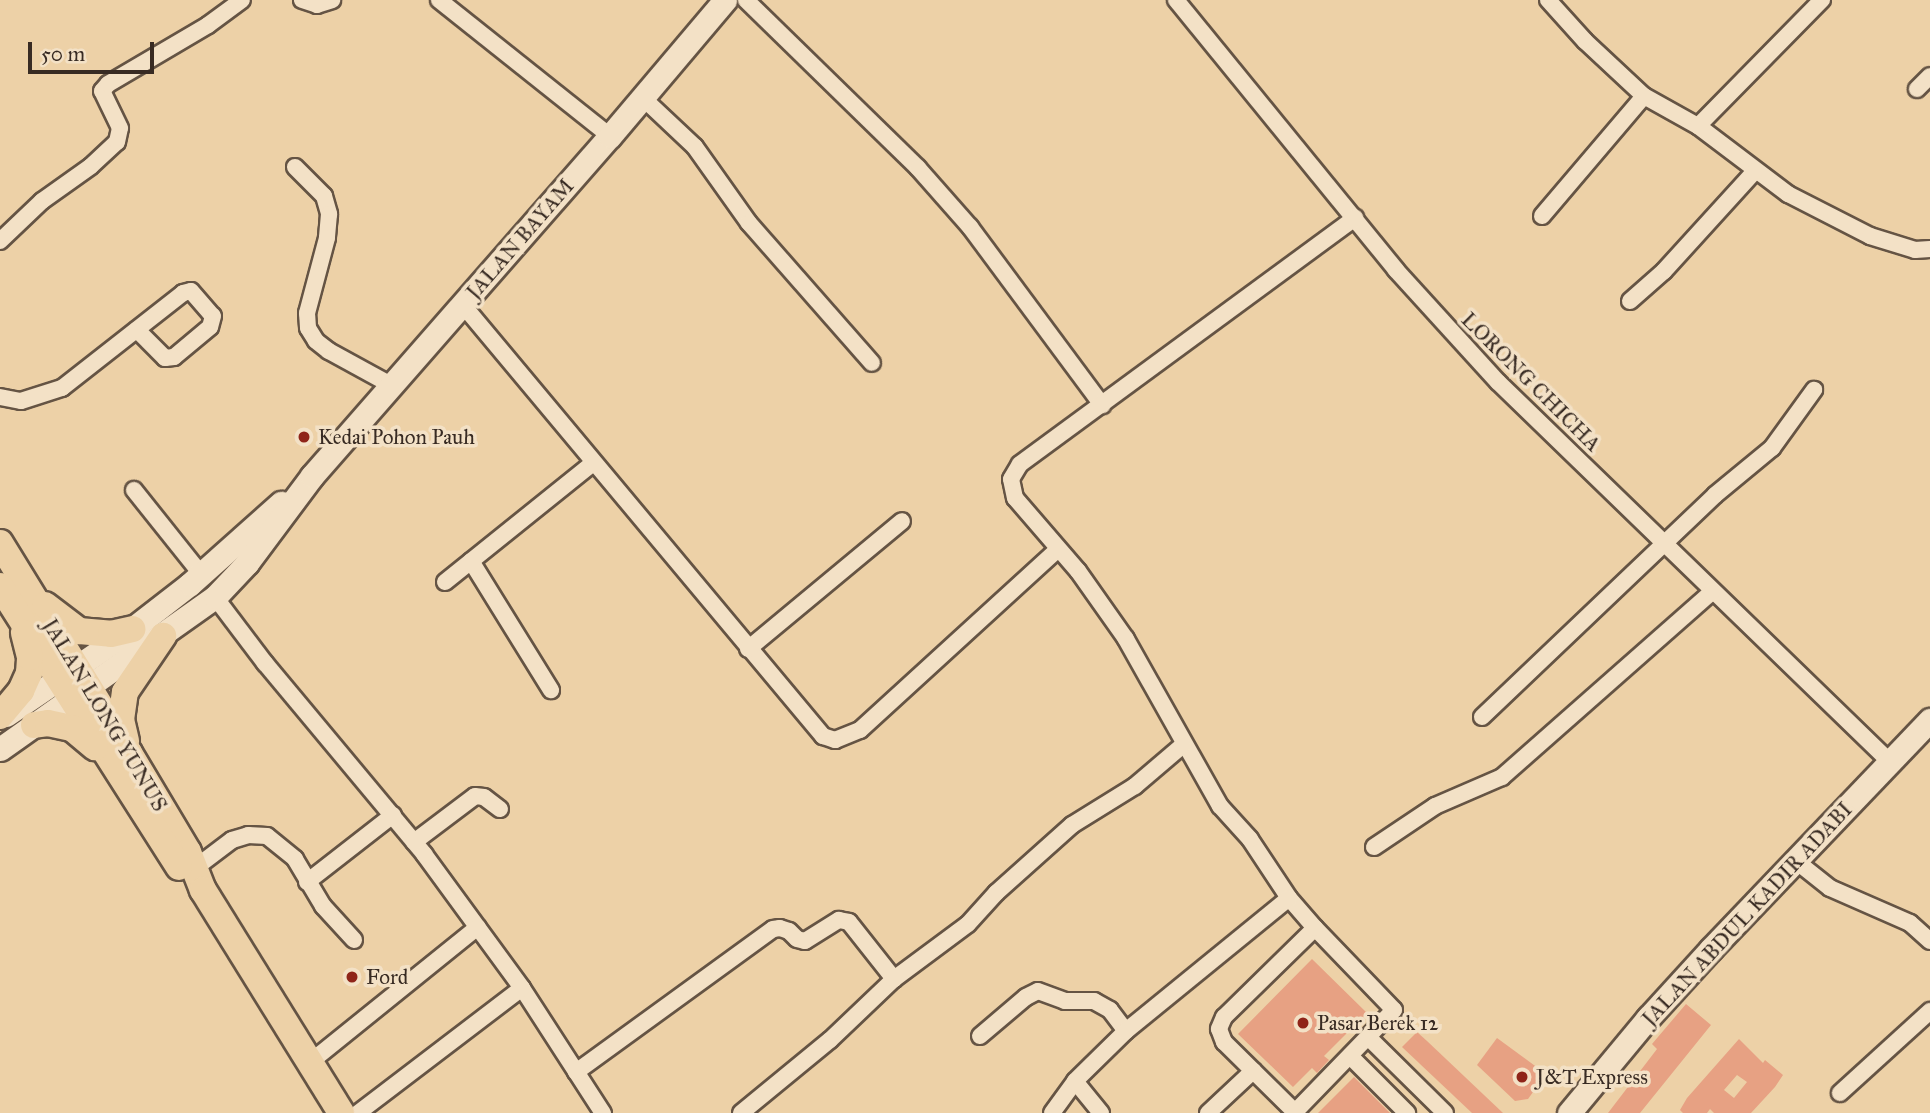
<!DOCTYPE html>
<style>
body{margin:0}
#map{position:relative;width:1930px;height:1113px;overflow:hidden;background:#edd1a7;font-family:"IM FELL Great Primer",serif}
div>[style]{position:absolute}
.building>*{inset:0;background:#e7a183}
.roads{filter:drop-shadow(2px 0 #655444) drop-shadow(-2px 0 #655444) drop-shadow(0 2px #655444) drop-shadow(0 -2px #655444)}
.minor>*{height:16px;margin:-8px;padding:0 8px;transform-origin:8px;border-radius:8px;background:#f3e1c6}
.secondary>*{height:23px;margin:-11.5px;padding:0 11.5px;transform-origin:11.5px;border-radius:11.5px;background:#f3e1c6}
.primary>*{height:26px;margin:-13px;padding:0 13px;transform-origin:13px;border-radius:13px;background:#edd1a7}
.dots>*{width:19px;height:19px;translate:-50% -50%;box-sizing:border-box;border:4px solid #f3e1c6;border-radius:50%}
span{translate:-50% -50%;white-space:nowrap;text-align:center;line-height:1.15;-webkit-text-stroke:7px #f3e1c6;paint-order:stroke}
.street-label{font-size:21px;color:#382b23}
.poi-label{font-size:21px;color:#382b23}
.left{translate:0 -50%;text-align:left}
.scale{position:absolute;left:28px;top:42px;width:126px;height:32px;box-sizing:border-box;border:4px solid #382b23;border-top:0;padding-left:9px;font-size:21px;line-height:24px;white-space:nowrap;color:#382b23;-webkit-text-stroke:5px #f3e1c6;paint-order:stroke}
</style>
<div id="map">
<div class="building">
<div style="clip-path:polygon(1312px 959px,1367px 1013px,1324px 1056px,1329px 1060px,1317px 1073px,1312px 1068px,1293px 1087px,1238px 1034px)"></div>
<div style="clip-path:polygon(1686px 1004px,1711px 1025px,1640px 1113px,1608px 1113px,1657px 1049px,1652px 1044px)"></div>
<div style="clip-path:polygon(1417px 1032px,1427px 1041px,1503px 1113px,1472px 1113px,1402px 1047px)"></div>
<div style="clip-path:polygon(1497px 1038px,1546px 1074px,1528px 1099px,1515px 1101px,1477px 1065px)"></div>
<div style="clip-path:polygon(evenodd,1739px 1039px,1763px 1063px,1765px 1060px,1783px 1075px,1775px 1087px,1751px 1113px,1714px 1113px,1710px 1109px,1707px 1113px,1683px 1113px,1680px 1110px,1687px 1098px,1739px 1039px,1737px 1075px,1747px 1082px,1734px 1098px,1724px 1090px,1737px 1075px)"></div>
<div style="clip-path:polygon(1354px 1077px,1390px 1113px,1318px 1113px)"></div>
</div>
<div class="roads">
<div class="minor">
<div style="left:302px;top:0;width:16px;rotate:18deg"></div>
<div style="left:317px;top:5px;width:16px;rotate:-18deg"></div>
<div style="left:439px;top:0;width:218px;rotate:38.5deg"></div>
<div style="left:746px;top:0;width:240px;rotate:44.3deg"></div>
<div style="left:918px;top:168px;width:79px;rotate:48.6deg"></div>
<div style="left:970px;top:227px;width:222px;rotate:53.4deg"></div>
<div style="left:1176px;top:0;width:348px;rotate:50.8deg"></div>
<div style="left:1396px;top:270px;width:151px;rotate:47.7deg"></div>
<div style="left:1498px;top:382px;width:546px;rotate:44.11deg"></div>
<div style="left:1548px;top:0;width:55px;rotate:47.9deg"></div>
<div style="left:1585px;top:41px;width:81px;rotate:43deg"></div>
<div style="left:1644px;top:96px;width:62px;rotate:29.1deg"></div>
<div style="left:1698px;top:126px;width:113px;rotate:37.1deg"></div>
<div style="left:1788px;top:194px;width:92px;rotate:27.1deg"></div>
<div style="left:1870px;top:236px;width:47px;rotate:17.3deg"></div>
<div style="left:1915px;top:250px;width:15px;rotate:-4deg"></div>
<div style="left:1917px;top:89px;width:18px;rotate:-45deg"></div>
<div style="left:643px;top:98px;width:71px;rotate:43.3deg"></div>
<div style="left:695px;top:147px;width:93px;rotate:54.6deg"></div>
<div style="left:749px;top:223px;width:186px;rotate:48.7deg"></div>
<div style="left:1698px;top:126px;width:177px;rotate:-45.5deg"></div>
<div style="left:295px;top:167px;width:41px;rotate:45deg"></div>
<div style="left:324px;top:196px;width:19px;rotate:74deg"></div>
<div style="left:329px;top:214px;width:24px;rotate:95deg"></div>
<div style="left:327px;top:238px;width:78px;rotate:104.9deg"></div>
<div style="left:307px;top:313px;width:15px;rotate:86deg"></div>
<div style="left:308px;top:328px;width:15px;rotate:58deg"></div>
<div style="left:316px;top:341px;width:16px;rotate:38deg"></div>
<div style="left:329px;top:351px;width:71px;rotate:28.7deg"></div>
<div style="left:1542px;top:216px;width:157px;rotate:-49.6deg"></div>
<div style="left:0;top:241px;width:58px;rotate:-43.6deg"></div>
<div style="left:42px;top:201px;width:60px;rotate:-35.5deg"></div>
<div style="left:91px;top:166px;width:35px;rotate:-43deg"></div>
<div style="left:117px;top:142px;width:14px;rotate:-78deg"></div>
<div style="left:120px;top:128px;width:41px;rotate:-115.9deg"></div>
<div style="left:102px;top:91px;width:9px;rotate:-49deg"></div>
<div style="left:108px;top:84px;width:116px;rotate:-30.5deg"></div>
<div style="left:208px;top:25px;width:42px;rotate:-36.3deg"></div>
<div style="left:1630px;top:301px;width:45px;rotate:-41.4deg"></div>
<div style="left:1664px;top:271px;width:135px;rotate:-47.7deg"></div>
<div style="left:463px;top:305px;width:562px;rotate:50.13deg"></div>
<div style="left:823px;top:736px;width:13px;rotate:18deg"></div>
<div style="left:835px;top:740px;width:27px;rotate:-22deg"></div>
<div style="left:860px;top:730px;width:267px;rotate:-42.4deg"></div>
<div style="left:0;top:397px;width:21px;rotate:11deg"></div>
<div style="left:21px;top:401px;width:43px;rotate:-17.6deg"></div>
<div style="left:62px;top:388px;width:154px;rotate:-38.1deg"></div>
<div style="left:183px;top:293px;width:8px;rotate:-14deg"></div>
<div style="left:191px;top:291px;width:33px;rotate:49deg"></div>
<div style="left:213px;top:316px;width:11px;rotate:105deg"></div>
<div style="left:210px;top:327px;width:47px;rotate:140.2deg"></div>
<div style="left:174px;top:357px;width:9px;rotate:174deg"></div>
<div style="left:165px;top:358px;width:40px;rotate:-135deg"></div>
<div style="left:134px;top:490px;width:107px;rotate:51.4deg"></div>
<div style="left:471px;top:561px;width:152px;rotate:58.2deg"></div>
<div style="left:445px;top:582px;width:190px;rotate:-38.8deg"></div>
<div style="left:215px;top:597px;width:83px;rotate:52.9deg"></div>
<div style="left:265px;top:663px;width:249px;rotate:50.2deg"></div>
<div style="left:424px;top:854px;width:166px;rotate:53.8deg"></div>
<div style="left:522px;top:988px;width:149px;rotate:57.1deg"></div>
<div style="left:748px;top:649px;width:200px;rotate:-39.7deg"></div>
<div style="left:1482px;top:717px;width:322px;rotate:-43.6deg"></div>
<div style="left:1715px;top:495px;width:74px;rotate:-39.5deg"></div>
<div style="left:1772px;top:448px;width:72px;rotate:-54.1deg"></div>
<div style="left:414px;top:842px;width:76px;rotate:-37deg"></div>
<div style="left:475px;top:796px;width:9px;rotate:6deg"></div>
<div style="left:484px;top:797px;width:20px;rotate:37deg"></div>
<div style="left:1374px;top:847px;width:73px;rotate:-33.9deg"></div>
<div style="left:1435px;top:806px;width:73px;rotate:-23.4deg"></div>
<div style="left:1502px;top:777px;width:280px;rotate:-41.4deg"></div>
<div style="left:1796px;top:861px;width:43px;rotate:38.5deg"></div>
<div style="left:1830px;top:888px;width:87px;rotate:23.6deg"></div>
<div style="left:1910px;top:923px;width:27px;rotate:42deg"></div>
<div style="left:195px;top:868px;width:46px;rotate:-37.1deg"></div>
<div style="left:232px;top:840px;width:17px;rotate:-17deg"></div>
<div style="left:248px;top:835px;width:19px;rotate:3deg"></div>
<div style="left:267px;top:836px;width:36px;rotate:39deg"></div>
<div style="left:295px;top:859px;width:55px;rotate:59.2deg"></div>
<div style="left:323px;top:906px;width:46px;rotate:47.6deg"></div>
<div style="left:307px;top:882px;width:109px;rotate:-37.9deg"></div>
<div style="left:1315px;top:928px;width:127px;rotate:135.6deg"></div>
<div style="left:1224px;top:1017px;width:13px;rotate:113deg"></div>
<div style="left:1219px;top:1029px;width:14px;rotate:69deg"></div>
<div style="left:1224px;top:1042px;width:100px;rotate:44.6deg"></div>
<div style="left:1295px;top:1112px;width:142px;rotate:-45.9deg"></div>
<div style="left:1394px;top:1010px;width:114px;rotate:-133.9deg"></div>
<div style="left:1315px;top:928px;width:40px;rotate:-131deg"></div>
<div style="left:1289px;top:898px;width:71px;rotate:-123.5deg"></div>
<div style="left:1250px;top:839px;width:45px;rotate:-132.3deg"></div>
<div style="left:1220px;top:806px;width:192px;rotate:-119.4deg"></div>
<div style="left:1126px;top:639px;width:83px;rotate:-125.2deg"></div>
<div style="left:1078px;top:571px;width:96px;rotate:-130.8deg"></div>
<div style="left:1015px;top:498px;width:19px;rotate:-102deg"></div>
<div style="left:1011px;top:479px;width:17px;rotate:-59deg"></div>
<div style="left:1020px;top:464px;width:416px;rotate:-36.3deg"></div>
<div style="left:980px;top:1036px;width:60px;rotate:-40.3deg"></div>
<div style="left:1026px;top:997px;width:13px;rotate:-27deg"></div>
<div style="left:1038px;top:991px;width:29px;rotate:20deg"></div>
<div style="left:1065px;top:1001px;width:29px"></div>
<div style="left:1094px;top:1001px;width:18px;rotate:29deg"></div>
<div style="left:1110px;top:1010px;width:26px;rotate:53deg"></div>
<div style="left:1368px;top:1037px;width:108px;rotate:44.6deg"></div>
<div style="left:1350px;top:1056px;width:81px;rotate:45deg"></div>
<div style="left:308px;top:1064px;width:218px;rotate:-38.9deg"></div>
<div style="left:576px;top:1072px;width:243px;rotate:-36deg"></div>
<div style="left:773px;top:929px;width:7px;rotate:-8deg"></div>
<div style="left:780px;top:928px;width:9px;rotate:18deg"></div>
<div style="left:789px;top:931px;width:11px;rotate:45deg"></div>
<div style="left:797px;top:939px;width:8px;rotate:14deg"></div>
<div style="left:805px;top:941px;width:40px;rotate:-32deg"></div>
<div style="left:839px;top:920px;width:10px;rotate:11deg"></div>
<div style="left:849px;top:922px;width:73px;rotate:51.7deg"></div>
<div style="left:1840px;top:1093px;width:122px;rotate:-42.3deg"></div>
<div style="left:358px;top:1113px;width:206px;rotate:-37.3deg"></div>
<div style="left:741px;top:1113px;width:115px;rotate:-39.4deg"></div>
<div style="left:830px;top:1040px;width:88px;rotate:-43.6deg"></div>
<div style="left:894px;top:979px;width:92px;rotate:-36.6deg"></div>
<div style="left:968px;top:924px;width:42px;rotate:-47.9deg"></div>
<div style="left:996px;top:893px;width:102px;rotate:-41.8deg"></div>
<div style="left:1072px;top:825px;width:74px;rotate:-31.8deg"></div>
<div style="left:1135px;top:786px;width:63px;rotate:-40.5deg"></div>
<div style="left:1052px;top:1113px;width:39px;rotate:-54deg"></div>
<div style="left:1101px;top:1113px;width:41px;rotate:-129.1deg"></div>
<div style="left:1075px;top:1081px;width:71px;rotate:-44.4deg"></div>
<div style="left:1126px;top:1031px;width:210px;rotate:-39.2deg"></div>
<div style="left:1208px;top:1113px;width:62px;rotate:-43deg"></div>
</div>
<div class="secondary">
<div style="left:6px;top:715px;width:153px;rotate:-34.3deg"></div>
<div style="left:132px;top:629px;width:73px;rotate:-37.8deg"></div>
<div style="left:190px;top:584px;width:122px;rotate:-41.7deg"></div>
<div style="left:0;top:749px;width:263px;rotate:-35.3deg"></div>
<div style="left:215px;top:597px;width:47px;rotate:-46.7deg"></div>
<div style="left:247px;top:563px;width:109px;rotate:-53.2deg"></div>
<div style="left:312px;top:476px;width:452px;rotate:-48.8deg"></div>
<div style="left:610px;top:136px;width:178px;rotate:-49.8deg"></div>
<div style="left:1569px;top:1113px;width:124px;rotate:-50.3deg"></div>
<div style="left:1648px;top:1018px;width:93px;rotate:-47.6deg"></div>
<div style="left:1711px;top:949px;width:317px;rotate:-46.3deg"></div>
</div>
<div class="primary">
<div style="left:0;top:543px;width:246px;rotate:58.4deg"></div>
<div style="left:129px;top:753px;width:115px;rotate:59.2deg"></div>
<div style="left:188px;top:852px;width:41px;rotate:68.5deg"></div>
<div style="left:203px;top:890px;width:262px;rotate:58.2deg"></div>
<div style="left:0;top:586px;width:333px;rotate:57.5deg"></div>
<div style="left:45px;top:605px;width:43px;rotate:37.4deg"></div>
<div style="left:79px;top:631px;width:32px;rotate:5deg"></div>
<div style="left:111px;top:634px;width:22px;rotate:-13deg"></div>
<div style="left:0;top:716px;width:33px;rotate:-50deg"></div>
<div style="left:21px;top:691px;width:20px;rotate:-66deg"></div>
<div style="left:29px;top:673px;width:16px;rotate:-86deg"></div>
<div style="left:30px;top:657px;width:25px;rotate:-104deg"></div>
<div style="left:34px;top:725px;width:14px;rotate:-8deg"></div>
<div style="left:48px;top:723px;width:25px;rotate:12deg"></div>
<div style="left:72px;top:728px;width:30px;rotate:40deg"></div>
<div style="left:126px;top:741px;width:22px;rotate:-103deg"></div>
<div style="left:121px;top:720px;width:28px;rotate:-82deg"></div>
<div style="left:125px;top:692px;width:68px;rotate:-55.8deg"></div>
</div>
</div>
<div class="dots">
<div style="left:304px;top:437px;background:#8f2418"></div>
<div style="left:352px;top:977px;background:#8f2418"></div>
<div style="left:1303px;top:1023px;background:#8f2418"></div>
<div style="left:1522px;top:1077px;background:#8f2418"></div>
</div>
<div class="street-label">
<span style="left:520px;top:239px;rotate:-49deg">JALAN BAYAM</span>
<span style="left:1531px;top:382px;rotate:45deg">LORONG CHICHA</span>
<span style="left:105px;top:715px;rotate:59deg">JALAN LONG YUNUS</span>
<span style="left:1747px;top:914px;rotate:-47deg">JALAN ABDUL KADIR ADABI</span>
</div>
<div class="poi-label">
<span class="left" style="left:318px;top:437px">Kedai Pohon Pauh</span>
<span class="left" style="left:366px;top:977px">Ford</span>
<span class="left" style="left:1317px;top:1023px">Pasar Berek 12</span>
<span class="left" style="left:1536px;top:1077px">J&amp;T Express</span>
</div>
<div class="scale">50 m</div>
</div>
